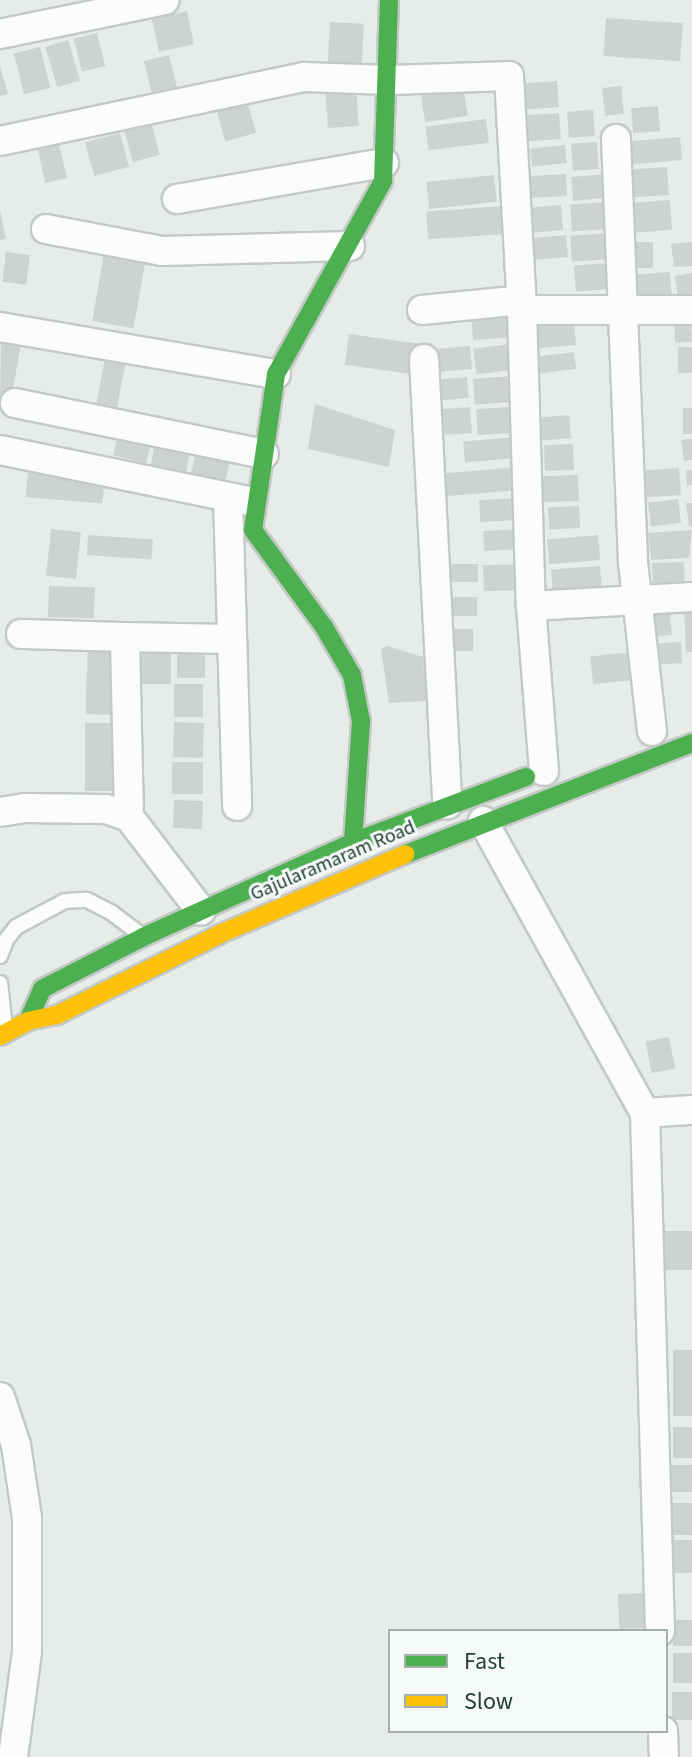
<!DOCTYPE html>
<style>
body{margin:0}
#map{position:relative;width:692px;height:1757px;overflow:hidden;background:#e7ece9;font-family:"Source Sans 3",sans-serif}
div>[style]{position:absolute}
.building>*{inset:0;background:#ced3d1;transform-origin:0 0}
.roads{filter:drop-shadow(2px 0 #c4c9c6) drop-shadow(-2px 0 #c4c9c6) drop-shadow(0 2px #c4c9c6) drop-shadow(0 -2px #c4c9c6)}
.lane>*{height:14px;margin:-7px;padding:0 7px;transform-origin:7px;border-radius:7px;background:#fbfcfc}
.street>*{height:28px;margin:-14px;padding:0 14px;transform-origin:14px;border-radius:14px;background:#fbfcfc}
.fast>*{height:18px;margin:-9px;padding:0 9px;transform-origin:9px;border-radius:9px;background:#4caf50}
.slow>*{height:18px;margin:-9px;padding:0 9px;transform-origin:9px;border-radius:9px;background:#ffc107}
span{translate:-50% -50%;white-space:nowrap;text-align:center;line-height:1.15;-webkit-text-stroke:6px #f5faf8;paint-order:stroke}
.street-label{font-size:20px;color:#234037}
.legend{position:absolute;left:388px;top:1629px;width:280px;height:104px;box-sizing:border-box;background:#f5faf8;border:2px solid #a1b0ab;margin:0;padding:10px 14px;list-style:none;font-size:24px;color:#234037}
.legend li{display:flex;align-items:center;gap:16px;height:40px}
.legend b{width:40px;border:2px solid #a1b0ab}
</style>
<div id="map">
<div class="building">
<div style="left:187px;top:11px;width:34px;height:36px;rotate:78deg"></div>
<div style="left:606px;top:18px;width:77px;height:38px;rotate:4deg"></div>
<div style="left:330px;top:22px;width:34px;height:42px;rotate:3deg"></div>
<div style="left:97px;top:33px;width:34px;height:24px;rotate:76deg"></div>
<div style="left:68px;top:40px;width:42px;height:24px;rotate:73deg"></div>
<div style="left:40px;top:47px;width:42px;height:27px;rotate:76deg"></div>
<div style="left:169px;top:55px;width:36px;height:26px;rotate:76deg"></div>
<div style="clip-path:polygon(0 66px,8px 94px,0 96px)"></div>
<div style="left:557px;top:81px;width:26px;height:32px;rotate:86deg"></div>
<div style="left:356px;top:85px;width:41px;height:31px;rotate:86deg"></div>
<div style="left:463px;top:86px;width:30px;height:43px;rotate:81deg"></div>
<div style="left:621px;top:86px;width:28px;height:19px;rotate:84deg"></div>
<div style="left:247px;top:101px;width:33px;height:32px;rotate:74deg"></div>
<div style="left:658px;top:106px;width:25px;height:27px;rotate:85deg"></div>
<div style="left:593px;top:110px;width:26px;height:26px;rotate:86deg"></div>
<div style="left:559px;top:113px;width:26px;height:33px;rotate:86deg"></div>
<div style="left:486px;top:119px;width:24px;height:61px;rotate:83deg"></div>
<div style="left:151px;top:122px;width:34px;height:28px;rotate:75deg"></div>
<div style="left:120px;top:133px;width:35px;height:36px;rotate:75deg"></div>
<div style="left:680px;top:137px;width:23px;height:49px;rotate:85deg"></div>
<div style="left:597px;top:142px;width:27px;height:26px;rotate:86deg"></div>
<div style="left:59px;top:144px;width:35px;height:22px;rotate:77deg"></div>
<div style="left:565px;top:145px;width:18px;height:35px;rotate:84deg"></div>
<div style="left:667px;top:167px;width:28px;height:37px;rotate:86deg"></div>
<div style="left:566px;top:174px;width:22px;height:37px;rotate:87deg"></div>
<div style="left:605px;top:174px;width:24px;height:34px;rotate:85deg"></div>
<div style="left:494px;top:175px;width:27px;height:68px;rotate:84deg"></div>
<div style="left:670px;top:200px;width:30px;height:39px;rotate:86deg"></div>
<div style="left:607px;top:202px;width:27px;height:37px;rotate:86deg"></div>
<div style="left:561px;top:205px;width:25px;height:29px;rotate:85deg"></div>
<div style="left:504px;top:206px;width:28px;height:78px;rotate:86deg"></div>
<div style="clip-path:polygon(0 211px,6px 239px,0 240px)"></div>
<div style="left:608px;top:233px;width:26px;height:38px;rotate:86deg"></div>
<div style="left:566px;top:235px;width:22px;height:34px;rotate:85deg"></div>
<div style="left:635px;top:242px;width:18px;height:26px"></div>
<div style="clip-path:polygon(692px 242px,692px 266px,674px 267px,671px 244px)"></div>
<div style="left:6px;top:252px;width:24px;height:30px;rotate:7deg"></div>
<div style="left:104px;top:254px;width:42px;height:68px;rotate:10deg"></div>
<div style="left:609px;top:263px;width:26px;height:35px;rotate:86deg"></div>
<div style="left:670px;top:272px;width:31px;height:36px;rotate:86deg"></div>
<div style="clip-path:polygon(692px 273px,692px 303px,679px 305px,675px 276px)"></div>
<div style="left:510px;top:313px;width:24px;height:39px;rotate:85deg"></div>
<div style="left:691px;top:315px;width:27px;height:17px;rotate:88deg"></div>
<div style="left:574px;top:322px;width:23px;height:40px;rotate:85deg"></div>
<div style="left:349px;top:334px;width:69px;height:31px;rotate:8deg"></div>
<div style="clip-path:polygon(1px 340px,21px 343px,11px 401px,0 400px)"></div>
<div style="left:511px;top:344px;width:26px;height:38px;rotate:83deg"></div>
<div style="left:470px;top:346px;width:23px;height:37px;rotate:85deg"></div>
<div style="left:692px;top:347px;width:26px;height:14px;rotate:90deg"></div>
<div style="left:574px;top:352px;width:17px;height:37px;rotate:83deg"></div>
<div style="left:105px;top:359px;width:21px;height:56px;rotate:11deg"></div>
<div style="left:512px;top:376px;width:26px;height:39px;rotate:86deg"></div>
<div style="left:467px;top:377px;width:21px;height:31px;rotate:85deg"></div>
<div style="clip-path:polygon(315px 404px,395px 430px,389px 467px,308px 449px)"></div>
<div style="left:470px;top:407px;width:26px;height:38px;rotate:86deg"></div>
<div style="left:509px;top:407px;width:26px;height:33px;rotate:86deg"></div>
<div style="left:683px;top:408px;width:9px;height:26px"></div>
<div style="left:569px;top:415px;width:23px;height:29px;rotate:85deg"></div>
<div style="left:119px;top:431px;width:34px;height:25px;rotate:14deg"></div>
<div style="left:515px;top:437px;width:21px;height:52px;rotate:85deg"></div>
<div style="clip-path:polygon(692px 439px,692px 460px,684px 461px,681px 440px)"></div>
<div style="left:155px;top:442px;width:36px;height:25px;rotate:10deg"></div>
<div style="left:573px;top:444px;width:26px;height:29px;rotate:88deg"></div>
<div style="left:196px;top:452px;width:35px;height:26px;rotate:13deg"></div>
<div style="left:517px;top:467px;width:23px;height:77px;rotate:85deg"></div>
<div style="left:679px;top:468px;width:27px;height:34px;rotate:86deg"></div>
<div style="clip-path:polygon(692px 470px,692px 485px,687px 486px,686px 471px)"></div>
<div style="left:28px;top:471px;width:77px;height:26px;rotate:5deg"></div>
<div style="left:578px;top:475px;width:26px;height:37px;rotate:88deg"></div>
<div style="left:519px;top:498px;width:22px;height:40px;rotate:87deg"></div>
<div style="left:678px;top:499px;width:24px;height:30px;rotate:83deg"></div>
<div style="clip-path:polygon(686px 503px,692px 503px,692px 526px,689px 527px)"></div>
<div style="left:579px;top:506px;width:22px;height:31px;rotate:87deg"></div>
<div style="left:51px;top:529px;width:30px;height:47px;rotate:6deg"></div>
<div style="left:521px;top:529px;width:20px;height:38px;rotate:87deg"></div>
<div style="clip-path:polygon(692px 530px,689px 558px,651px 560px,648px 533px)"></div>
<div style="left:88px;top:535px;width:65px;height:20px;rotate:4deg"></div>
<div style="left:598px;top:535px;width:25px;height:51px;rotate:85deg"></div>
<div style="left:684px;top:562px;width:27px;height:32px;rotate:88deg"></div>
<div style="left:478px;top:564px;width:18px;height:38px;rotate:90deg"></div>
<div style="left:521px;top:564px;width:26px;height:38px;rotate:88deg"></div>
<div style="left:600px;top:566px;width:28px;height:49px;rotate:86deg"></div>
<div style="left:49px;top:586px;width:46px;height:31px;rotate:2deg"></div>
<div style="left:477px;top:597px;width:19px;height:33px;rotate:90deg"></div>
<div style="clip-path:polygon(692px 606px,692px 652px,686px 652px,684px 607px)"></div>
<div style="left:669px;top:607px;width:28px;height:15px;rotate:84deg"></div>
<div style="left:444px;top:629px;width:29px;height:22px"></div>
<div style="left:88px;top:642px;width:28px;height:72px;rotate:2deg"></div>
<div style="left:681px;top:642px;width:21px;height:27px;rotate:87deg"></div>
<div style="left:142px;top:646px;width:29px;height:38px"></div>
<div style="clip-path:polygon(387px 646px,423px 657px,426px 701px,389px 703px,381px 649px)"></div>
<div style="left:177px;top:647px;width:28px;height:31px"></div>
<div style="left:632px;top:652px;width:28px;height:42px;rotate:84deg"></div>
<div style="left:174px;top:684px;width:29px;height:33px"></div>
<div style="left:174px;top:722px;width:30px;height:35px;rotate:2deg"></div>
<div style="left:85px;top:723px;width:29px;height:68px"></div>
<div style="left:172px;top:762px;width:31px;height:32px"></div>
<div style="left:174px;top:800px;width:29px;height:28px;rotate:2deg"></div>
<div style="left:669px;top:1037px;width:32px;height:24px;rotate:79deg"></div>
<div style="left:692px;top:1231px;width:39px;height:29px;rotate:90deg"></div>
<div style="left:673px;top:1350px;width:19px;height:66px"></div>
<div style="left:692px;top:1427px;width:31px;height:19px;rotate:90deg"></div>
<div style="left:671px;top:1465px;width:21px;height:27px"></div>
<div style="left:692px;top:1503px;width:32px;height:21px;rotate:90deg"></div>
<div style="left:669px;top:1540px;width:23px;height:33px"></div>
<div style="left:647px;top:1593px;width:35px;height:29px;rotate:88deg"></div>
<div style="left:692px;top:1620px;width:26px;height:19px;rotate:90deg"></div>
<div style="left:673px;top:1653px;width:19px;height:30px"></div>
<div style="left:692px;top:1692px;width:28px;height:20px;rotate:90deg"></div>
</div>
<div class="roads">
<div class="lane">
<div style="left:0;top:956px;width:17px;rotate:-69deg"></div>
<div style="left:6px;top:940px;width:16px;rotate:-52deg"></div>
<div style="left:16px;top:927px;width:55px;rotate:-28deg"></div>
<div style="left:65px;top:901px;width:22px;rotate:-3deg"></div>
<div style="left:87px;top:900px;width:28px;rotate:27deg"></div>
<div style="left:112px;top:913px;width:36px;rotate:37deg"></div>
<div style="left:0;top:983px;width:45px;rotate:83.7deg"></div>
</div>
<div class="street">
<div style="left:0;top:34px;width:168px;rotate:-11.6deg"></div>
<div style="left:616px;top:139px;width:423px;rotate:87.7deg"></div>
<div style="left:633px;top:562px;width:170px;rotate:83.6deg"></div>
<div style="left:0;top:141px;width:311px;rotate:-11.9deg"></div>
<div style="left:304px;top:77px;width:85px;rotate:2deg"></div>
<div style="left:389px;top:80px;width:120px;rotate:-1.9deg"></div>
<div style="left:509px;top:76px;width:234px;rotate:86.8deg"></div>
<div style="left:522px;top:310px;width:296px;rotate:88.3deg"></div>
<div style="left:177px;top:199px;width:210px;rotate:-9.9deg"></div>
<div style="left:46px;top:229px;width:118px;rotate:10.7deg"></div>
<div style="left:162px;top:251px;width:188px;rotate:-1.5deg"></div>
<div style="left:422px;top:310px;width:100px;rotate:-5.7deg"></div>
<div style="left:522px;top:310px;width:170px"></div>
<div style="left:0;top:327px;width:280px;rotate:9.7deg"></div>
<div style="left:424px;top:359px;width:446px;rotate:87deg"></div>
<div style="left:15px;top:403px;width:254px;rotate:11.6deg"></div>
<div style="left:0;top:450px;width:253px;rotate:11.6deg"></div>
<div style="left:228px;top:498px;width:308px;rotate:88.3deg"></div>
<div style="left:21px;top:634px;width:104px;rotate:1.7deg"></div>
<div style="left:544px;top:771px;width:166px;rotate:-94.5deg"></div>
<div style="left:531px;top:606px;width:161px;rotate:-3.2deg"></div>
<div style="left:0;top:812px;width:24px;rotate:-9deg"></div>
<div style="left:24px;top:808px;width:82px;rotate:0.7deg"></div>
<div style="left:106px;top:809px;width:24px;rotate:19deg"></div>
<div style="left:129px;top:817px;width:118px;rotate:52.5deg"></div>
<div style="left:129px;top:817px;width:180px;rotate:-91.3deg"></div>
<div style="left:125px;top:637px;width:106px;rotate:1.1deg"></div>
<div style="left:483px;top:821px;width:334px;rotate:61deg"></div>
<div style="left:645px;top:1113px;width:518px;rotate:88.34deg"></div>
<div style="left:645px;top:1113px;width:47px;rotate:-3.7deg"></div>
<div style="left:0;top:1397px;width:51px;rotate:71.6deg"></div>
<div style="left:16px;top:1445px;width:74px;rotate:81.4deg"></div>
<div style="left:27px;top:1518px;width:134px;rotate:90deg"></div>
<div style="left:27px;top:1652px;width:106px;rotate:97.6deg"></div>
<div style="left:663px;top:1731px;width:26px;rotate:88deg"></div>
</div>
<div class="fast">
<div style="left:353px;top:842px;width:121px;rotate:-86.2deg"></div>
<div style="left:361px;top:721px;width:47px;rotate:-101.1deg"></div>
<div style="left:352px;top:675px;width:56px;rotate:-120.3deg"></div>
<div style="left:324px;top:627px;width:120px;rotate:-126.2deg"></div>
<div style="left:253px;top:530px;width:158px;rotate:-81.6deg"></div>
<div style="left:276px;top:374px;width:221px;rotate:-61deg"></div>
<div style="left:383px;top:181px;width:181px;rotate:-88.1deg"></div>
<div style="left:406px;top:854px;width:307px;rotate:-21.2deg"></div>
<div style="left:28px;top:1021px;width:35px;rotate:-66deg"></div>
<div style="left:42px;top:989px;width:114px;rotate:-27.2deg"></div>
<div style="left:143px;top:937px;width:230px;rotate:-24.3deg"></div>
<div style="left:353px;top:842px;width:185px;rotate:-20.6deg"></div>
</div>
<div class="slow">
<div style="left:0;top:1036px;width:32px;rotate:-28deg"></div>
<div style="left:28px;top:1021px;width:30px;rotate:-12deg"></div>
<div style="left:57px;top:1015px;width:182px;rotate:-26.4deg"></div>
<div style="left:220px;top:934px;width:202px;rotate:-23.3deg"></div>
</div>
</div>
<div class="street-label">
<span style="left:333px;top:861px;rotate:-23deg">Gajularamaram Road</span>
</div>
<ul class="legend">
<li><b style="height:10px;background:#4caf50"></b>Fast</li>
<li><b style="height:10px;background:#ffc107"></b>Slow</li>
</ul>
</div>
